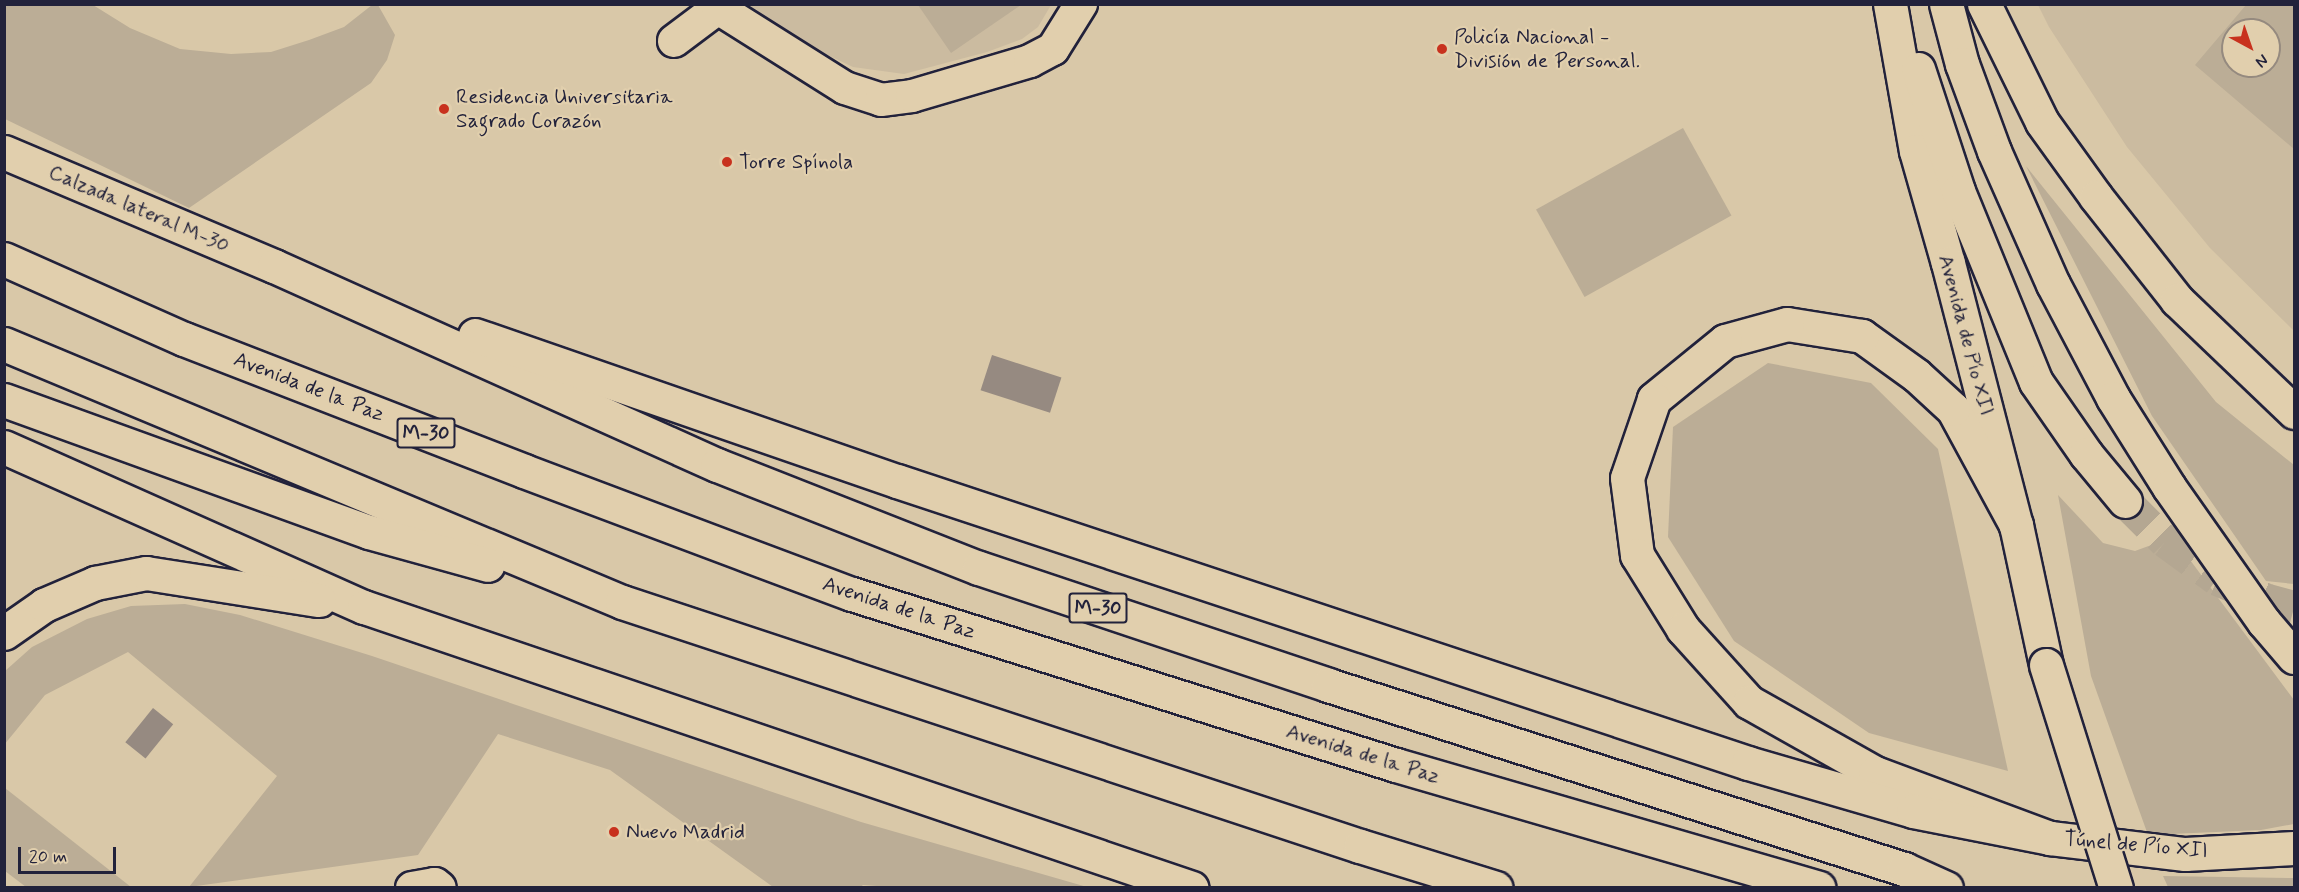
<!DOCTYPE html>
<meta charset="utf-8">
<style>
body{margin:0}
#map{position:relative;width:2299px;height:892px;overflow:hidden;background:#d9c8a8;font-family:Mynerve,sans-serif}
div>[style]{position:absolute}
.built>*{inset:0;background:#cbbba0}
.green>*{inset:0;background:#bbad96;transform-origin:0 0}
.water>*{inset:0;background:#968a81;transform-origin:0 0}
.secondary-tunnel>*{height:33px;margin-top:-16.5px;transform-origin:0;background:repeating-linear-gradient(90deg,#b4a792 0 33px,transparent 0 49px)}
.roads{filter:drop-shadow(2px 0 #22223b) drop-shadow(-2px 0 #22223b) drop-shadow(0 2px #22223b) drop-shadow(0 -2px #22223b)}
.minor>*{height:32px;margin:-16px;padding:0 16px;transform-origin:16px;border-radius:16px;background:#e1cfad}
.secondary>*{height:33px;margin:-16.5px;padding:0 16.5px;transform-origin:16.5px;border-radius:16.5px;background:#e1cfad}
.primary>*{height:33px;margin:-16.5px;padding:0 16.5px;transform-origin:16.5px;border-radius:16.5px;background:#e1cfad}
.motorway>*{height:33px;margin:-16.5px;padding:0 16.5px;transform-origin:16.5px;border-radius:16.5px;background:#e1cfad}
.bridges{filter:drop-shadow(2px 0 #22223b) drop-shadow(-2px 0 #22223b) drop-shadow(0 2px #22223b) drop-shadow(0 -2px #22223b)}
.secondary-bridge>*{height:33px;margin:-16.5px;padding:0 16.5px;transform-origin:16.5px;border-radius:16.5px;background:#e1cfad}
.dots>*{width:16px;height:16px;translate:-50% -50%;box-sizing:border-box;border:3px solid #e1cfad;border-radius:50%}
span{translate:-50% -50%;white-space:nowrap;text-align:center;line-height:1.15;-webkit-text-stroke:4.5px #e1cfad;paint-order:stroke}
.shield-label span{padding:2px 4px;background:#e1cfad;border:2px solid;border-radius:4px;-webkit-text-stroke-width:0}
.shield-label{font-size:20px;color:#22223b;font-weight:700}
.poi-label{font-size:21px;color:#22223b}
.left{translate:0 -50%;text-align:left}
.street-label{font-size:21px;color:#22223b}
.frame{position:absolute;inset:0;border:6px solid #22223b;pointer-events:none}
.north{position:absolute;left:2221px;top:18px;width:60px;height:60px;box-sizing:border-box;background:#e1cfad;border:2px solid #958a7f;border-radius:50%;rotate:140deg;font-size:16px;font-weight:700;line-height:24px;text-align:center;color:#22223b}
.north::after{content:'';display:block;margin:auto;width:21px;height:27px;background:#c8321e;clip-path:polygon(50% 0,100% 100%,50% 72%,0 100%)}
.scale{position:absolute;left:18px;top:847px;width:98px;height:27px;box-sizing:border-box;border:3px solid #22223b;border-top:0;padding-left:8px;font-size:18px;line-height:21px;white-space:nowrap;color:#22223b;-webkit-text-stroke:4px #e1cfad;paint-order:stroke}
</style>
<div id="map">
<div class="built">
<div style="clip-path:polygon(749px 5px,1051px 5px,1038px 27px,1022px 39px,987px 52px,904px 74px,853px 67px,800px 42px)"></div>
<div style="clip-path:polygon(evenodd,2038px 5px,2294px 5px,2294px 331px,2210px 248px,2127px 147px,2049px 27px,2038px 5px,2233px 30px,2269px 30px,2269px 66px,2233px 66px,2233px 30px)"></div>
</div>
<div class="green">
<div style="clip-path:polygon(4px 5px,93px 5px,130px 28px,180px 49px,231px 54px,271px 52px,309px 40px,344px 27px,372px 5px,378px 5px,395px 35px,387px 60px,371px 83px,189px 208px,5px 119px)"></div>
<div style="clip-path:polygon(918px 5px,1021px 5px,951px 53px)"></div>
<div style="clip-path:polygon(evenodd,2246px 5px,2294px 5px,2294px 149px,2195px 65px,2246px 5px,2233px 30px,2269px 30px,2269px 66px,2233px 66px,2233px 30px)"></div>
<div style="left:1683px;top:128px;width:100px;height:168px;rotate:61deg"></div>
<div style="clip-path:polygon(2026px 166px,2216px 402px,2294px 465px,2294px 584px,2266px 581px,2152px 416px)"></div>
<div style="clip-path:polygon(1768px 363px,1871px 383px,1938px 449px,2008px 771px,1869px 733px,1734px 641px,1668px 537px,1673px 427px)"></div>
<div style="clip-path:polygon(2058px 495px,2103px 543px,2135px 551px,2173px 537px,2294px 700px,2294px 824px,2261px 830px,2148px 835px,2091px 676px)"></div>
<div style="clip-path:polygon(185px 604px,240px 615px,372px 656px,861px 822px,1087px 887px,904px 888px,863px 885px,859px 888px,773px 887px,610px 770px,498px 734px,418px 855px,189px 887px,277px 776px,128px 652px,45px 695px,4px 745px,5px 671px,32px 647px,87px 619px,131px 606px)"></div>
<div style="clip-path:polygon(4px 788px,5px 788px,131px 887px,26px 887px,5px 871px)"></div>
<div style="clip-path:polygon(2163px 876px,2294px 878px,2294px 887px,2168px 887px)"></div>
</div>
<div class="water">
<div style="left:992px;top:355px;width:73px;height:37px;rotate:18deg"></div>
<div style="left:153px;top:708px;width:26px;height:44px;rotate:39deg"></div>
</div>
<div class="secondary-tunnel">
<div style="left:2125px;top:501px;width:57px;rotate:45deg"></div>
<div style="left:2165px;top:541px;width:64px;rotate:36.2deg"></div>
<div style="left:2217px;top:579px;width:55px;rotate:22.4deg"></div>
<div style="left:2268px;top:600px;width:27px;rotate:15deg"></div>
</div>
<div class="roads">
<div class="minor">
<div style="left:674px;top:41px;width:55px;rotate:-36.9deg"></div>
<div style="left:718px;top:8px;width:150px;rotate:32.2deg"></div>
<div style="left:845px;top:88px;width:38px;rotate:18deg"></div>
<div style="left:881px;top:100px;width:31px;rotate:-7deg"></div>
<div style="left:912px;top:96px;width:123px;rotate:-16.5deg"></div>
<div style="left:1030px;top:61px;width:26px;rotate:-28deg"></div>
<div style="left:1053px;top:49px;width:53px;rotate:-58.1deg"></div>
<div style="left:412px;top:888px;width:23px;rotate:-10deg"></div>
<div style="left:435px;top:884px;width:6px;rotate:39deg"></div>
</div>
<div class="secondary">
<div style="left:1890px;top:4px;width:149px;rotate:80deg"></div>
<div style="left:1916px;top:151px;width:116px;rotate:74.1deg"></div>
<div style="left:1948px;top:263px;width:271px;rotate:75.5deg"></div>
<div style="left:2016px;top:525px;width:143px;rotate:77.9deg"></div>
<div style="left:1984px;top:4px;width:131px;rotate:63.8deg"></div>
<div style="left:2042px;top:122px;width:92px;rotate:54.2deg"></div>
<div style="left:2096px;top:197px;width:131px;rotate:51.8deg"></div>
<div style="left:2177px;top:300px;width:162px;rotate:43.7deg"></div>
<div style="left:1918px;top:69px;width:128px;rotate:71.8deg"></div>
<div style="left:1958px;top:191px;width:206px;rotate:67.8deg"></div>
<div style="left:2036px;top:382px;width:88px;rotate:55.2deg"></div>
<div style="left:2086px;top:454px;width:61px;rotate:50.3deg"></div>
</div>
<div class="primary">
<div style="left:2016px;top:525px;width:132px;rotate:-118.5deg"></div>
<div style="left:1953px;top:409px;width:50px;rotate:-137.4deg"></div>
<div style="left:1916px;top:375px;width:67px;rotate:-144.2deg"></div>
<div style="left:1862px;top:336px;width:76px;rotate:-170.9deg"></div>
<div style="left:1787px;top:324px;width:64px;rotate:164.7deg"></div>
<div style="left:1725px;top:341px;width:92px;rotate:140.8deg"></div>
<div style="left:1654px;top:399px;width:83px;rotate:108.9deg"></div>
<div style="left:1627px;top:478px;width:78px;rotate:82.6deg"></div>
<div style="left:1637px;top:555px;width:87px;rotate:58.1deg"></div>
<div style="left:1683px;top:629px;width:98px;rotate:47.9deg"></div>
<div style="left:1749px;top:702px;width:145px;rotate:29.4deg"></div>
<div style="left:1875px;top:773px;width:187px;rotate:20.4deg"></div>
<div style="left:2050px;top:838px;width:136px;rotate:6.8deg"></div>
<div style="left:2185px;top:854px;width:109px;rotate:-3.2deg"></div>
</div>
<div class="motorway">
<div style="left:1946px;top:4px;width:62px;rotate:75.1deg"></div>
<div style="left:1962px;top:64px;width:93px;rotate:69.8deg"></div>
<div style="left:1994px;top:151px;width:145px;rotate:66.1deg"></div>
<div style="left:2053px;top:284px;width:129px;rotate:62.2deg"></div>
<div style="left:2113px;top:398px;width:105px;rotate:57.8deg"></div>
<div style="left:2169px;top:487px;width:165px;rotate:54.9deg"></div>
<div style="left:2264px;top:622px;width:46px;rotate:49.4deg"></div>
<div style="left:4px;top:152px;width:293px;rotate:22.9deg"></div>
<div style="left:274px;top:266px;width:486px;rotate:24.2deg"></div>
<div style="left:717px;top:465px;width:282px;rotate:21.5deg"></div>
<div style="left:979px;top:568px;width:368px;rotate:18.5deg"></div>
<div style="left:1328px;top:685px;width:605px;rotate:17.72deg"></div>
<div style="left:1904px;top:869px;width:46px;rotate:24.3deg"></div>
<div style="left:4px;top:259px;width:197px;rotate:24deg"></div>
<div style="left:184px;top:339px;width:365px;rotate:21.2deg"></div>
<div style="left:524px;top:471px;width:350px;rotate:20.6deg"></div>
<div style="left:852px;top:594px;width:570px;rotate:17.45deg"></div>
<div style="left:1396px;top:765px;width:440px;rotate:16.2deg"></div>
<div style="left:475px;top:335px;width:447px;rotate:19.1deg"></div>
<div style="left:897px;top:481px;width:897px;rotate:18.33deg"></div>
<div style="left:1748px;top:763px;width:172px;rotate:16.2deg"></div>
<div style="left:1913px;top:811px;width:140px;rotate:11.1deg"></div>
<div style="left:4px;top:344px;width:670px;rotate:22.66deg"></div>
<div style="left:622px;top:602px;width:777px;rotate:18.3deg"></div>
<div style="left:1360px;top:846px;width:142px;rotate:17.2deg"></div>
<div style="left:4px;top:400px;width:388px;rotate:19.9deg"></div>
<div style="left:369px;top:532px;width:123px;rotate:15.5deg"></div>
<div style="left:4px;top:447px;width:394px;rotate:24deg"></div>
<div style="left:364px;top:607px;width:874px;rotate:18.75deg"></div>
<div style="left:4px;top:633px;width:49px;rotate:-35deg"></div>
<div style="left:44px;top:605px;width:56px;rotate:-23.3deg"></div>
<div style="left:95px;top:583px;width:52px;rotate:-11.1deg"></div>
<div style="left:146px;top:573px;width:175px;rotate:8.9deg"></div>
</div>
</div>
<div class="bridges">
<div class="secondary-bridge">
<div style="left:2046px;top:665px;width:234px;rotate:72.6deg"></div>
</div>
</div>
<div class="dots">
<div style="left:1442px;top:49px;background:#c8321e"></div>
<div style="left:444px;top:109px;background:#c8321e"></div>
<div style="left:727px;top:162px;background:#c8321e"></div>
<div style="left:614px;top:832px;background:#c8321e"></div>
</div>
<div class="shield-label">
<span style="left:426px;top:433px">M-30</span>
<span style="left:1098px;top:608px">M-30</span>
</div>
<div class="poi-label">
<span class="left" style="left:1454px;top:49px">Policía Nacional -<br>División de Personal.</span>
<span class="left" style="left:456px;top:109px">Residencia Universitaria<br>Sagrado Corazón</span>
<span class="left" style="left:739px;top:162px">Torre Spínola</span>
<span class="left" style="left:626px;top:832px">Nuevo Madrid</span>
</div>
<div class="street-label">
<span style="left:139px;top:209px;rotate:23deg">Calzada lateral M-30</span>
<span style="left:1966px;top:335px;rotate:75deg">Avenida de Pío XII</span>
<span style="left:309px;top:387px;rotate:21deg">Avenida de la Paz</span>
<span style="left:899px;top:608px;rotate:18deg">Avenida de la Paz</span>
<span style="left:1363px;top:754px;rotate:17deg">Avenida de la Paz</span>
<span style="left:2136px;top:845px;rotate:5deg">Túnel de Pío XII</span>
</div>
<div class="frame"></div>
<div class="north">N</div>
<div class="scale">20 m</div>
</div>
